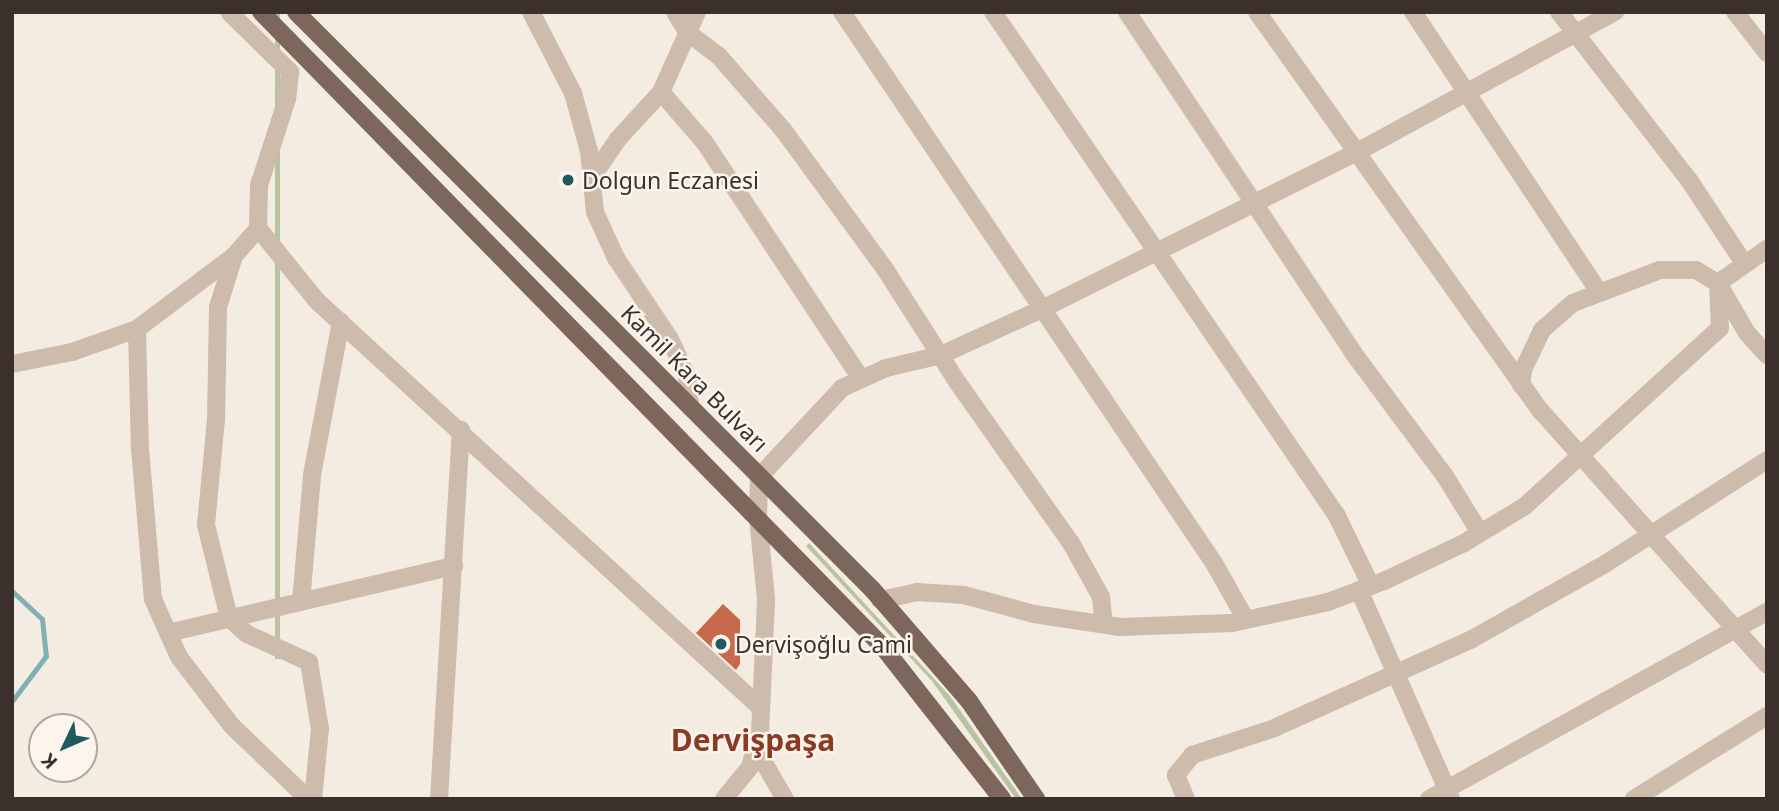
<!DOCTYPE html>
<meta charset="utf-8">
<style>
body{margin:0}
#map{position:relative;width:1779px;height:811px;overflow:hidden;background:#f4ebe1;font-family:"Noto Sans",sans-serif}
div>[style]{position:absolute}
.green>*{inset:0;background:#b8c4a0;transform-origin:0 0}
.stream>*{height:5px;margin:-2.5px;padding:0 2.5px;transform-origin:2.5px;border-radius:2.5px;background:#7fb0b2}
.building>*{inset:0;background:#c8694b}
.minor>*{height:18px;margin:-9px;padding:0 9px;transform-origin:9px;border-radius:9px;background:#cdbbac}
.major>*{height:18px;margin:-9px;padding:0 9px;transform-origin:9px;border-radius:9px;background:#7d675c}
.dots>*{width:19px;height:19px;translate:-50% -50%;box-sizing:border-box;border:4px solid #fbf5ee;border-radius:50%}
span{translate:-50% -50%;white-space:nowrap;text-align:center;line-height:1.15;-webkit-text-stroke:5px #fbf5ee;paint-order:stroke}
.poi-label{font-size:23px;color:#3b302b}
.left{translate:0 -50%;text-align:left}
.street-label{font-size:23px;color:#3b302b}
.district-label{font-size:30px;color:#8c3b22;font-weight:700}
.frame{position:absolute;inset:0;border:14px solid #3b302b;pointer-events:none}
.north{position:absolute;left:28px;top:713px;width:70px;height:70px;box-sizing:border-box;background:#fbf5ee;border:2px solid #aea6a0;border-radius:50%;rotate:226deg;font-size:19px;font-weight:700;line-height:28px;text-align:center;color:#3b302b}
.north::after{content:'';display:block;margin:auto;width:24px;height:32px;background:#1f5a5e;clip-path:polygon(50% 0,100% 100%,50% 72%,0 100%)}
</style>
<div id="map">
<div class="green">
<div style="left:275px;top:12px;width:5px;height:647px"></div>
<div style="clip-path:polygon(809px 543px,950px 696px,1022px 799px,1016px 799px,932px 681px,806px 546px)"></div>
</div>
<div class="stream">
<div style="left:12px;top:591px;width:41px;rotate:43deg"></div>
<div style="left:42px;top:619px;width:37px;rotate:84deg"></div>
<div style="left:46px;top:656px;width:56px;rotate:127.1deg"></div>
</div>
<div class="building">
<div style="clip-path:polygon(723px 604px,740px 620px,740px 664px,736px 670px,696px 633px)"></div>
</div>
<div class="minor">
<div style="left:229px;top:12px;width:86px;rotate:44.5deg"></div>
<div style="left:290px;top:72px;width:27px;rotate:96deg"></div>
<div style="left:287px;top:99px;width:90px;rotate:108deg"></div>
<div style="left:259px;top:185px;width:43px;rotate:91.3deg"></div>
<div style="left:258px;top:228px;width:94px;rotate:51.1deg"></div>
<div style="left:317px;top:301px;width:602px;rotate:42.51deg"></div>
<div style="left:531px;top:12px;width:91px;rotate:62.6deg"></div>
<div style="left:573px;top:93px;width:60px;rotate:74.6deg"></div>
<div style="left:589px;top:151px;width:61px;rotate:84.4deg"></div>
<div style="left:595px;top:212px;width:51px;rotate:65.5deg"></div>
<div style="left:616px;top:258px;width:97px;rotate:56.3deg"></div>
<div style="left:670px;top:339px;width:41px;rotate:65.3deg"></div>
<div style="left:687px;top:376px;width:31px;rotate:84deg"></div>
<div style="left:675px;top:12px;width:23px;rotate:59deg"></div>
<div style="left:687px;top:32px;width:39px;rotate:37deg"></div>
<div style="left:718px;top:55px;width:101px;rotate:49deg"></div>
<div style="left:784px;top:131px;width:171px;rotate:53.8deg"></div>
<div style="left:885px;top:269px;width:135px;rotate:57.4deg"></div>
<div style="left:958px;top:383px;width:196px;rotate:54.8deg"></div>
<div style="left:1071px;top:543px;width:62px;rotate:60.9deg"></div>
<div style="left:1101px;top:597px;width:27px;rotate:84deg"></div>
<div style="left:842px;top:12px;width:665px;rotate:55.98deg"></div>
<div style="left:1214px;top:563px;width:65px;rotate:60.7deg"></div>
<div style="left:993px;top:12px;width:610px;rotate:55.68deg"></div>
<div style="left:1337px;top:516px;width:78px;rotate:64.1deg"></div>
<div style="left:1127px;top:12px;width:410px;rotate:56.4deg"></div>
<div style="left:1354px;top:354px;width:152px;rotate:53.3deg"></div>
<div style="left:1445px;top:476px;width:67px;rotate:58.4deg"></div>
<div style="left:1257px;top:12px;width:490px;rotate:54.6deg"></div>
<div style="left:1541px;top:411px;width:340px;rotate:48.3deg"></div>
<div style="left:1413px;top:12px;width:336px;rotate:56.4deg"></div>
<div style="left:1559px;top:12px;width:212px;rotate:52.3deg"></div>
<div style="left:1689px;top:180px;width:100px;rotate:56.5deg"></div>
<div style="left:1735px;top:12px;width:52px;rotate:52deg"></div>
<div style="left:661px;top:92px;width:67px;rotate:49.2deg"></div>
<div style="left:705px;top:143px;width:283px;rotate:56.5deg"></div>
<div style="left:592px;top:177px;width:46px;rotate:-55.6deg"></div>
<div style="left:618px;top:139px;width:64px;rotate:-47.5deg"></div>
<div style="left:661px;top:92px;width:88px;rotate:-65.8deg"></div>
<div style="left:234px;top:256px;width:53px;rotate:107.4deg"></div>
<div style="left:218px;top:307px;width:112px;rotate:91deg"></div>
<div style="left:216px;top:419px;width:106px;rotate:95.4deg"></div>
<div style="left:206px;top:525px;width:96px;rotate:76.1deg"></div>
<div style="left:229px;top:618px;width:24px;rotate:42deg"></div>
<div style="left:247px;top:634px;width:68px;rotate:24.3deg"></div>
<div style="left:309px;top:662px;width:68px;rotate:80.7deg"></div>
<div style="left:320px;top:729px;width:70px;rotate:95.7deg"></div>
<div style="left:137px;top:329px;width:119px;rotate:88.6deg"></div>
<div style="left:140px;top:448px;width:152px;rotate:85.1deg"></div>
<div style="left:153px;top:599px;width:64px;rotate:65.9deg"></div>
<div style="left:179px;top:657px;width:87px;rotate:52.5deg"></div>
<div style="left:232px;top:726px;width:105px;rotate:43.8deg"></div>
<div style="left:12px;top:364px;width:61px;rotate:-11.3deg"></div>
<div style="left:72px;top:352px;width:69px;rotate:-19.5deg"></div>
<div style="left:137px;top:329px;width:121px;rotate:-37deg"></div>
<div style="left:234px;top:256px;width:37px;rotate:-49deg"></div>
<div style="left:1521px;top:385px;width:15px;rotate:-82deg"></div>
<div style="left:1523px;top:370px;width:44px;rotate:-64.6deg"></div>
<div style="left:1542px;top:330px;width:41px;rotate:-41.1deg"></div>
<div style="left:1573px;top:303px;width:93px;rotate:-20.8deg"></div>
<div style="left:1660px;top:270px;width:36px"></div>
<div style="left:1696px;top:270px;width:26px;rotate:31deg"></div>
<div style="left:1718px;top:283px;width:58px;rotate:59.9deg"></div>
<div style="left:1747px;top:333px;width:30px;rotate:48deg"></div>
<div style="left:1359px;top:590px;width:228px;rotate:66.2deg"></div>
<div style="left:880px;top:600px;width:38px;rotate:-12deg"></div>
<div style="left:917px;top:592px;width:47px;rotate:3.7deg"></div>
<div style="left:964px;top:595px;width:73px;rotate:15.2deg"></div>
<div style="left:1034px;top:614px;width:87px;rotate:8.6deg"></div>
<div style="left:1120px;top:627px;width:112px;rotate:-2deg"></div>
<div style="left:1232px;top:623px;width:98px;rotate:-12.3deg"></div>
<div style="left:1328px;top:602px;width:60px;rotate:-20.6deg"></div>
<div style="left:1384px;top:581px;width:89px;rotate:-25.4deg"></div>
<div style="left:1464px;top:543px;width:71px;rotate:-31.2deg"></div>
<div style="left:1525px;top:506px;width:264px;rotate:-42.4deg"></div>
<div style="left:1720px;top:328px;width:45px;rotate:-92.5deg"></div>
<div style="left:1718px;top:283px;width:60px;rotate:-34.8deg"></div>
<div style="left:301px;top:602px;width:127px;rotate:-85deg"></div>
<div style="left:312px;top:475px;width:156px;rotate:-79.3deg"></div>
<div style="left:168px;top:633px;width:294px;rotate:-13.2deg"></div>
<div style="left:756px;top:749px;width:58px;rotate:59.9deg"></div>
<div style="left:439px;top:799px;width:370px;rotate:-86.6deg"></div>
<div style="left:724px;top:799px;width:41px;rotate:-50.9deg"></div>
<div style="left:750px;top:767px;width:35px;rotate:-74deg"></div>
<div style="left:760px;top:733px;width:134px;rotate:-87.4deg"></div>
<div style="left:766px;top:599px;width:81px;rotate:-95.6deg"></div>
<div style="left:758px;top:518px;width:41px;rotate:-88.6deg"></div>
<div style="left:759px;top:477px;width:122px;rotate:-47deg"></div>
<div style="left:842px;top:388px;width:48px;rotate:-24.4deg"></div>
<div style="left:886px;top:368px;width:57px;rotate:-13.3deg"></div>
<div style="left:941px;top:355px;width:111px;rotate:-24.5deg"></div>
<div style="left:1042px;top:309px;width:352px;rotate:-26.5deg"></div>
<div style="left:1357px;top:152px;width:294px;rotate:-28.5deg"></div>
<div style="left:1186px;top:799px;width:26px;rotate:-113deg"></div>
<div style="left:1176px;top:775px;width:26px;rotate:-51deg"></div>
<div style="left:1192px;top:755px;width:84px;rotate:-18deg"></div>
<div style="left:1272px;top:729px;width:219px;rotate:-24.2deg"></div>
<div style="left:1472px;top:639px;width:153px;rotate:-29.4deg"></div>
<div style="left:1605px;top:564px;width:193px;rotate:-32.7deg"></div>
<div style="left:1429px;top:799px;width:386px;rotate:-29deg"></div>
<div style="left:1634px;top:799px;width:157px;rotate:-32deg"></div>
</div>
<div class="major">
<div style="left:261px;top:12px;width:889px;rotate:45.59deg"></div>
<div style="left:883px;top:647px;width:193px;rotate:51.9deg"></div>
<div style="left:296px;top:12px;width:815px;rotate:45.05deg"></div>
<div style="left:872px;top:589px;width:148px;rotate:49.1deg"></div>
<div style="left:969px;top:701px;width:119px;rotate:55.6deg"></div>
</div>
<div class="dots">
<div style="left:568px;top:180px;background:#1f5a5e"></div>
<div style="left:721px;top:644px;background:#1f5a5e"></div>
</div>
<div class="poi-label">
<span class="left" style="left:582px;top:180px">Dolgun Eczanesi</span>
<span class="left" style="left:735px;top:644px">Dervişoğlu Cami</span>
</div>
<div class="street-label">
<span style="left:695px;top:378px;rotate:45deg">Kamil Kara Bulvarı</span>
</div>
<div class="district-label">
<span style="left:753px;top:740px">Dervişpaşa</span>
</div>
<div class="frame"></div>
<div class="north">K</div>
</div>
